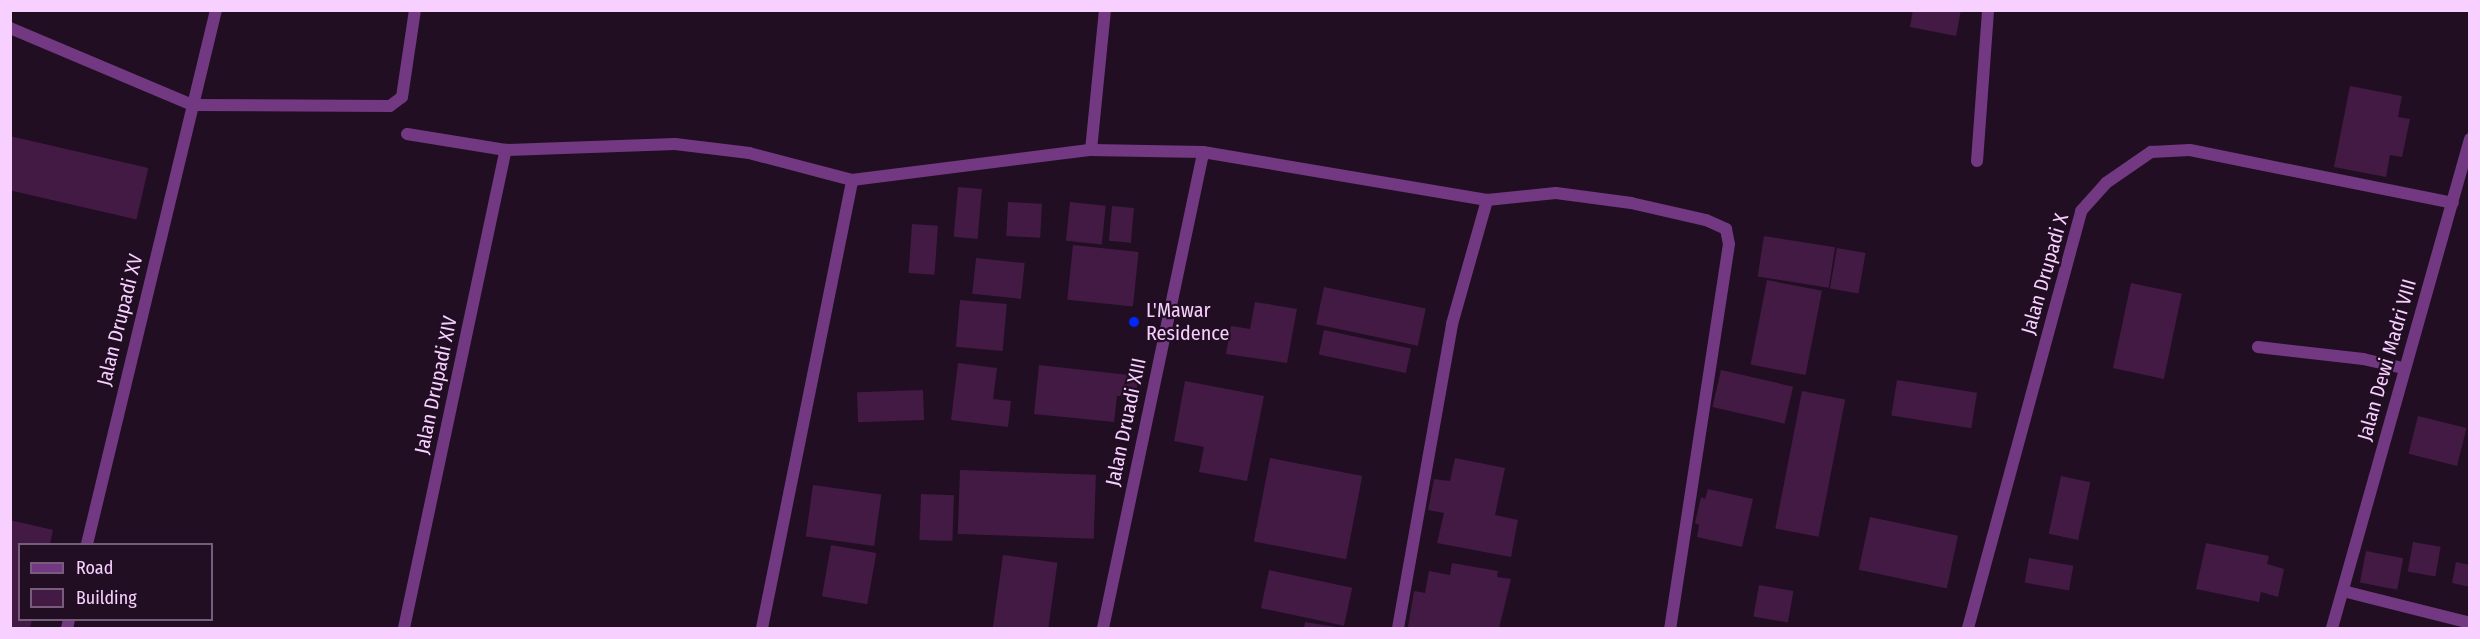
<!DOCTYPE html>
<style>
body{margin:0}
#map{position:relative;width:2480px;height:639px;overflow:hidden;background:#210e23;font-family:"Fira Sans Condensed",sans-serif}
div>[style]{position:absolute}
.building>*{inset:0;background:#421a44;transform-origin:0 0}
.lane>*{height:12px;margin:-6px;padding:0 6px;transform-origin:6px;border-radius:6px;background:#723982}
.street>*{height:12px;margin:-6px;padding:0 6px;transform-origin:6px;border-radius:6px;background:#723982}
.dots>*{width:16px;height:16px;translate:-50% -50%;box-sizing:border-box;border:3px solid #210e23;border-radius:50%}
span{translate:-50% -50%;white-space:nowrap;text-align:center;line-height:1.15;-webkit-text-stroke:4.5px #210e23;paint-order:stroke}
.street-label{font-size:20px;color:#f8d0ff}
.poi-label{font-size:20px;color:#f8d0ff}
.left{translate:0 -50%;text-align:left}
.frame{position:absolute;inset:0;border:12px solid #f8d0ff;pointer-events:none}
.legend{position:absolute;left:18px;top:543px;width:195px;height:78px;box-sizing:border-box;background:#210e23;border:2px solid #775c7b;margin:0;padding:8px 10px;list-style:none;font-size:18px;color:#f8d0ff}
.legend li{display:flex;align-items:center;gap:12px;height:30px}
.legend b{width:30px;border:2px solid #775c7b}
</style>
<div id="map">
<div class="building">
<div style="clip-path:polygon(1913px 10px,1961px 10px,1956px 36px,1910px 27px)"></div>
<div style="clip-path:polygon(2350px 86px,2402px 96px,2398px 117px,2410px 119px,2402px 157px,2390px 155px,2386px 177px,2334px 167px)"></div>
<div style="left:10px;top:136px;width:142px;height:53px;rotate:13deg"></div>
<div style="left:958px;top:187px;width:24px;height:50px;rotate:5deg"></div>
<div style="left:1008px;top:202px;width:34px;height:34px;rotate:3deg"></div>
<div style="left:1070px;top:202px;width:36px;height:39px;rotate:6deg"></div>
<div style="left:1112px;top:206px;width:22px;height:35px;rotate:5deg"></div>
<div style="left:912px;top:224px;width:26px;height:49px;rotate:4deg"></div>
<div style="left:1764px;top:236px;width:72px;height:41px;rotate:9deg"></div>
<div style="left:1073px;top:245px;width:66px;height:55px;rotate:6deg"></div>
<div style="left:1837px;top:248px;width:29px;height:41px;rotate:10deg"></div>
<div style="left:976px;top:258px;width:49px;height:36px;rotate:6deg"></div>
<div style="left:1767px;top:280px;width:56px;height:86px;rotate:11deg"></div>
<div style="left:2131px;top:283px;width:52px;height:87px;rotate:12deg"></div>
<div style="left:1324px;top:287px;width:104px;height:38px;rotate:12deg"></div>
<div style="left:960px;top:300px;width:47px;height:47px;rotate:5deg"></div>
<div style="clip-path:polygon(1255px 302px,1297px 309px,1287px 363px,1226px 354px,1231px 326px,1250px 329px)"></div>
<div style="left:1324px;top:330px;width:89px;height:25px;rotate:12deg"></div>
<div style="clip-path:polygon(958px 363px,997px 368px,993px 399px,1011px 401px,1008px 427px,951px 420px)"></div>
<div style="clip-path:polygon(1039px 365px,1138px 376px,1136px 397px,1117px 396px,1114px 422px,1034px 414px)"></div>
<div style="left:1721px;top:370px;width:74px;height:38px;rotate:13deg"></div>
<div style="left:1897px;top:380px;width:81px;height:36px;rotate:9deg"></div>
<div style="clip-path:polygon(1185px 381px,1264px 396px,1247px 481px,1199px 472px,1204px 447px,1174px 441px)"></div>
<div style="left:923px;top:390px;width:30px;height:66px;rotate:88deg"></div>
<div style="left:1802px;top:391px;width:44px;height:140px;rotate:11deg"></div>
<div style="left:2418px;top:416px;width:50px;height:39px;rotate:14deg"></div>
<div style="left:1270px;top:458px;width:94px;height:85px;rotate:11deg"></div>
<div style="clip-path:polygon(1455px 458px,1505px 468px,1495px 515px,1518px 520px,1511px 557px,1437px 543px,1444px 513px,1428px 510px,1434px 479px,1450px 481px)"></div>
<div style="left:960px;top:470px;width:136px;height:64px;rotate:2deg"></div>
<div style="left:2061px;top:476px;width:30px;height:59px;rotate:12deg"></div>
<div style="left:813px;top:485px;width:69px;height:52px;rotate:8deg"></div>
<div style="clip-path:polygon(1708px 489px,1753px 499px,1742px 547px,1697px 537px,1699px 525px,1695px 523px,1701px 497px,1705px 499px)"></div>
<div style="left:921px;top:494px;width:33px;height:46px;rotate:2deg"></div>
<div style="left:1870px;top:517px;width:90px;height:54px;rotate:12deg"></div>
<div style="clip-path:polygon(10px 520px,53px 530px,50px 544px,20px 544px,20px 620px,32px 620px,30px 628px,10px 628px)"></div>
<div style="left:2413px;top:542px;width:28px;height:30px;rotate:10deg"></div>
<div style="clip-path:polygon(2206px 543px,2269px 556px,2267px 564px,2284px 569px,2278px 597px,2261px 592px,2259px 602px,2196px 589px)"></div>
<div style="left:831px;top:545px;width:46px;height:52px;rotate:10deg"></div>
<div style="left:2366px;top:551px;width:38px;height:32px;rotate:11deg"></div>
<div style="left:1003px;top:555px;width:55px;height:74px;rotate:8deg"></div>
<div style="left:2029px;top:558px;width:45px;height:25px;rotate:10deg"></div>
<div style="clip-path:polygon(2456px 562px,2470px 565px,2470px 587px,2452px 583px)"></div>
<div style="clip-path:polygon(1452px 563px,1498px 571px,1497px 577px,1511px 579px,1499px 628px,1408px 627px,1414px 591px,1425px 593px,1429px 571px,1450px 575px)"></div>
<div style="left:1269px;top:570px;width:85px;height:39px;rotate:12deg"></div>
<div style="left:1759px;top:585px;width:35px;height:32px;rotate:10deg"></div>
<div style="clip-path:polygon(1305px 622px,1336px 627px,1336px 628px,1304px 628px)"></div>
</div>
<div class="lane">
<div style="left:2258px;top:347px;width:106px;rotate:6.5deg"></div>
<div style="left:2363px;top:359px;width:41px;rotate:12.7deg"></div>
</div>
<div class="street">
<div style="left:10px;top:28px;width:198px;rotate:22.9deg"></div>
<div style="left:192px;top:105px;width:198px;rotate:0.3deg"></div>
<div style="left:390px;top:106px;width:15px;rotate:-37deg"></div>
<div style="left:402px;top:97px;width:88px;rotate:-81.5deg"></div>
<div style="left:407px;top:134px;width:100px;rotate:9.2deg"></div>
<div style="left:506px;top:150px;width:169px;rotate:-2deg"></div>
<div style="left:675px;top:144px;width:75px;rotate:6.9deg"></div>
<div style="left:749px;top:153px;width:106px;rotate:14.7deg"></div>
<div style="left:852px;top:180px;width:241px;rotate:-7.2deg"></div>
<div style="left:1091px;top:150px;width:112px;rotate:1deg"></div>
<div style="left:1203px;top:152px;width:288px;rotate:9.6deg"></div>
<div style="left:1487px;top:200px;width:69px;rotate:-5.8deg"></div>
<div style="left:1556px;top:193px;width:76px;rotate:7.6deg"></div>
<div style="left:1631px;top:203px;width:77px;rotate:12.8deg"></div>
<div style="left:1706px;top:220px;width:22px;rotate:24deg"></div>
<div style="left:1726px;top:229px;width:15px;rotate:79deg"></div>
<div style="left:1729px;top:244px;width:389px;rotate:98.7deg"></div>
<div style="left:1091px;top:150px;width:141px;rotate:-84.3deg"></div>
<div style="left:1977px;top:161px;width:151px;rotate:-85.8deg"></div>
<div style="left:87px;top:544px;width:549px;rotate:-76.42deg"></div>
<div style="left:2343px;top:591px;width:131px;rotate:14.1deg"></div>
<div style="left:67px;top:628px;width:8px;rotate:-76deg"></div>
<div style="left:404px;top:628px;width:489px;rotate:-78deg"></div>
<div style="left:762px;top:628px;width:457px;rotate:-78.6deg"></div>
<div style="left:1103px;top:628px;width:486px;rotate:-78.1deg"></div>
<div style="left:1398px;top:628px;width:309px;rotate:-79.9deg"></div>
<div style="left:1452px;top:324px;width:129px;rotate:-74.2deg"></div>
<div style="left:1968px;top:628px;width:432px;rotate:-74.8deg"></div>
<div style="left:2081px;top:211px;width:38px;rotate:-48deg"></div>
<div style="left:2106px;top:183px;width:55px;rotate:-34.6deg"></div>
<div style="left:2151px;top:152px;width:39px;rotate:-3deg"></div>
<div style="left:2190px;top:150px;width:268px;rotate:11.4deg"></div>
<div style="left:2332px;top:628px;width:508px;rotate:-74.24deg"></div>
</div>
<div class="dots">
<div style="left:1134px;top:322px;background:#0027fb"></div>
</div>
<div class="street-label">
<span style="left:2045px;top:274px;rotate:-74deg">Jalan Drupadi X</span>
<span style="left:120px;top:320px;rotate:-76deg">Jalan Drupadi XV</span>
<span style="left:2387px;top:360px;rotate:-74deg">Jalan Dewi Madri VIII</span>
<span style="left:436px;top:385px;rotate:-78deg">Jalan Drupadi XIV</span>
<span style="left:1126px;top:422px;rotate:-78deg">Jalan Druadi XIII</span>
</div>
<div class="poi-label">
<span class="left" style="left:1146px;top:322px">L'Mawar<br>Residence</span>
</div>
<div class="frame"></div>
<ul class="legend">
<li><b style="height:8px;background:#723982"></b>Road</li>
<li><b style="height:16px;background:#421a44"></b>Building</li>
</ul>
</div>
